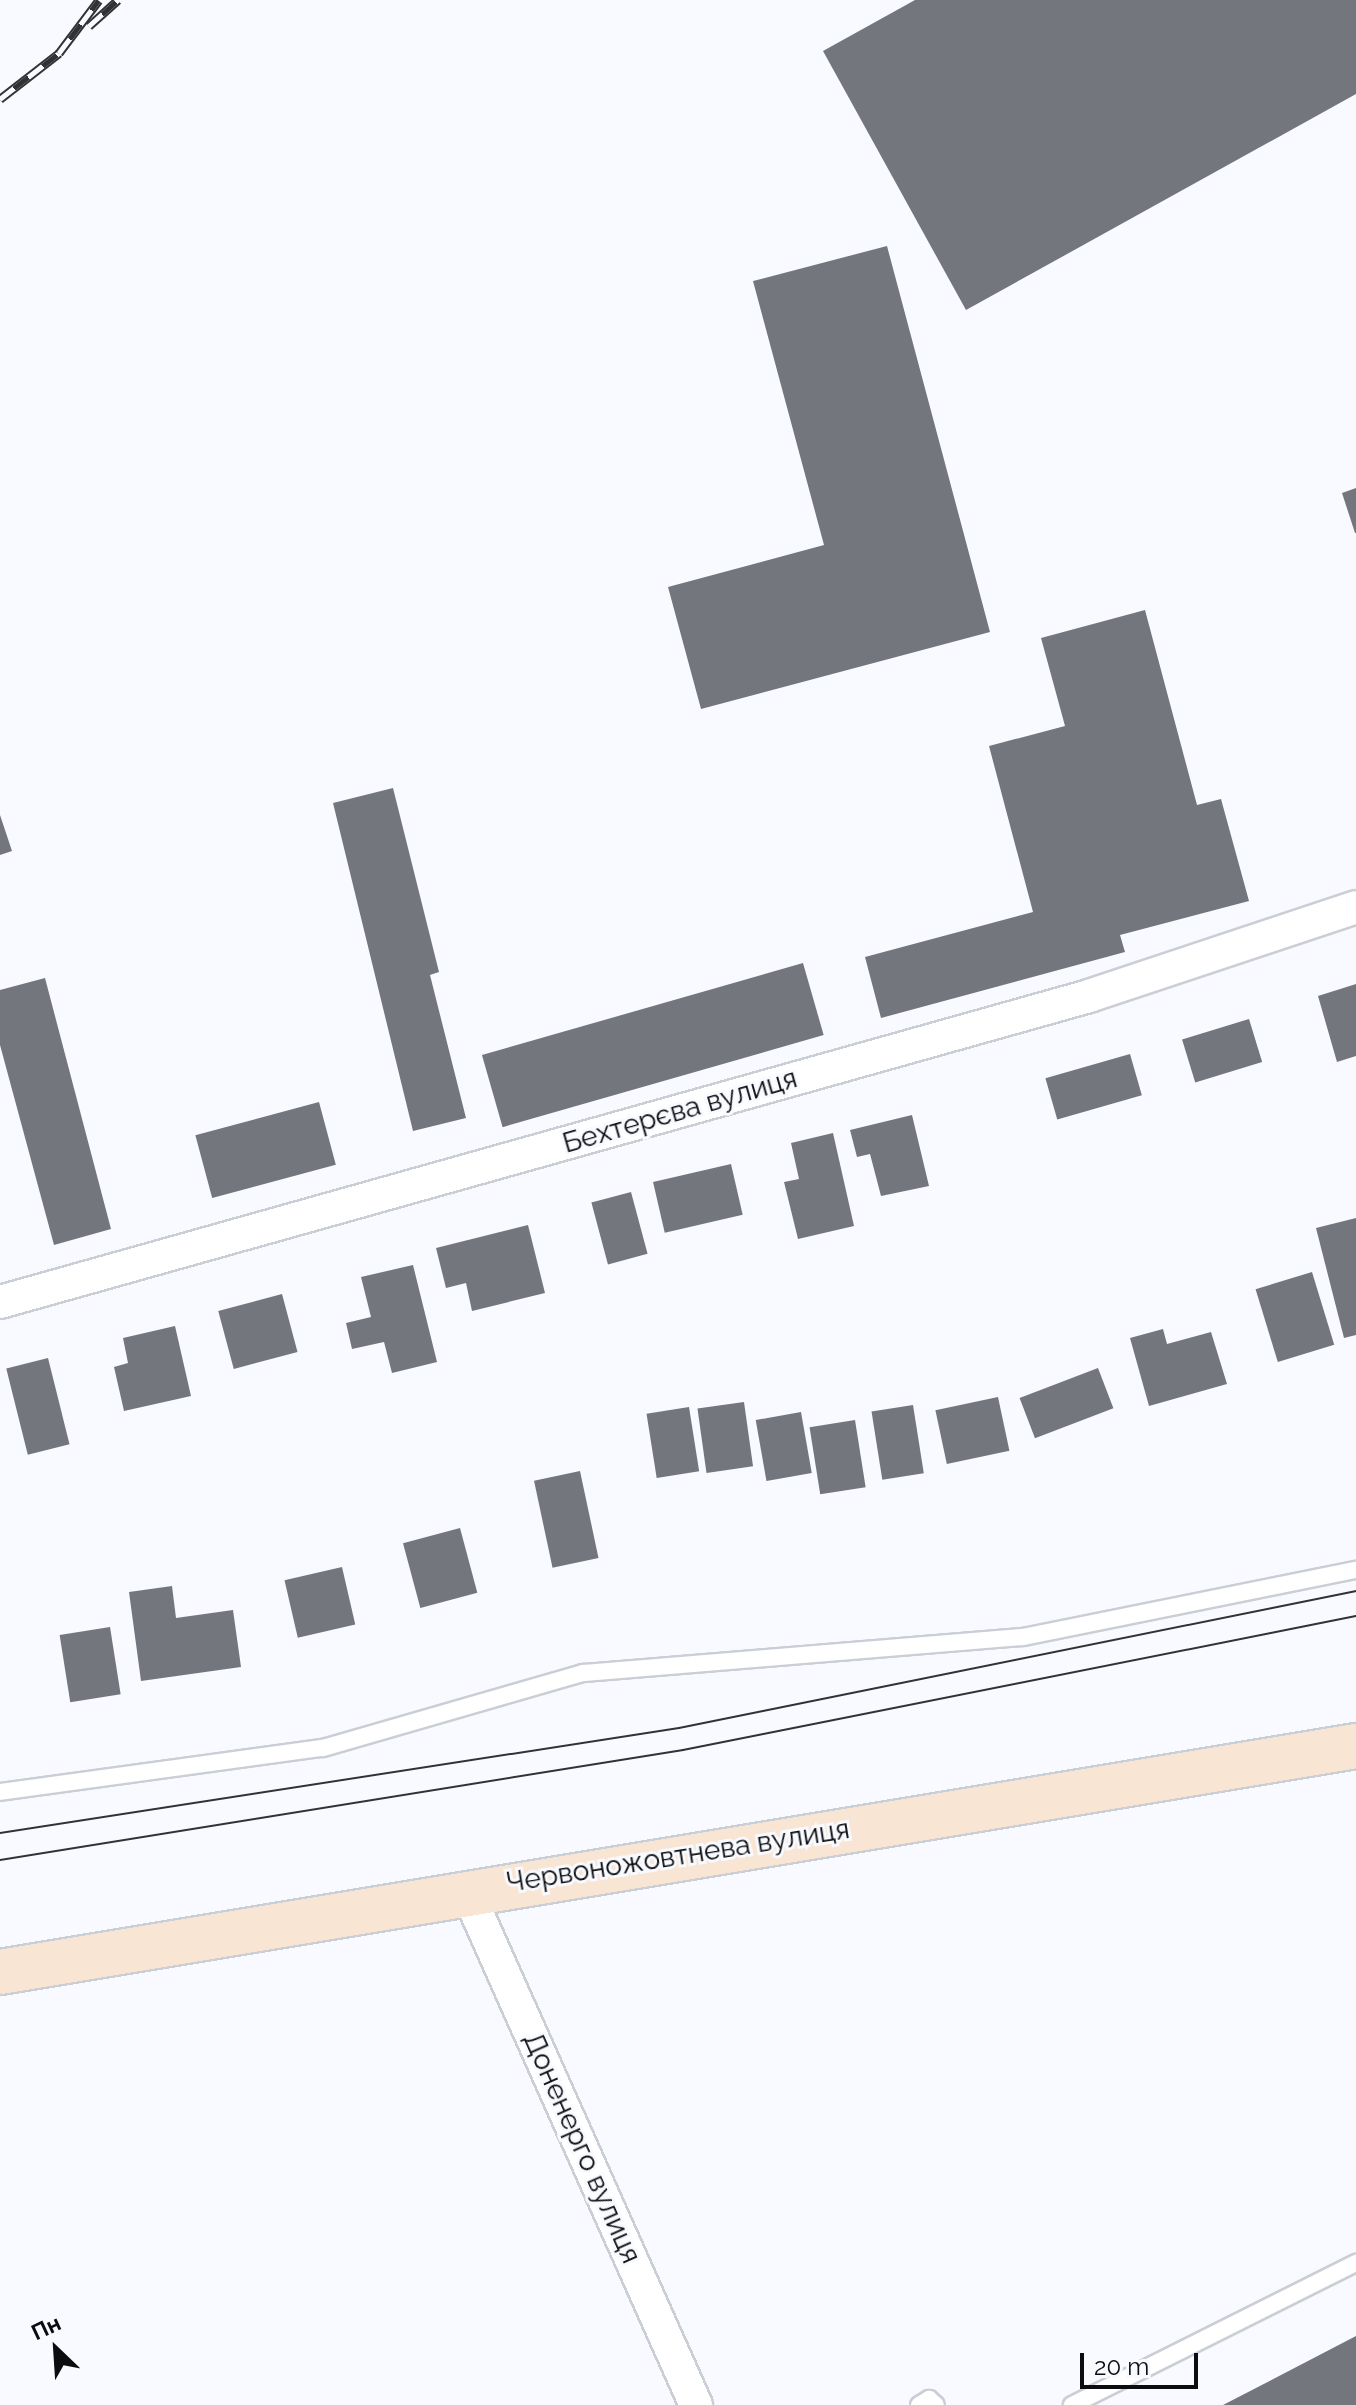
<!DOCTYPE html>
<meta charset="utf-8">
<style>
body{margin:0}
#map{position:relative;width:1356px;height:2405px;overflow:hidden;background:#f8faff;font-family:Raleway,sans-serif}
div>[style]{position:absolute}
.building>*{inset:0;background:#73777d;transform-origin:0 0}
.roads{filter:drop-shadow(2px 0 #caced5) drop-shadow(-2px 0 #caced5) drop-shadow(0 2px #caced5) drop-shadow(0 -2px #caced5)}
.lane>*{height:16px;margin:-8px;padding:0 8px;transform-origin:8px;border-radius:8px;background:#fff}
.street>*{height:32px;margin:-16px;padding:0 16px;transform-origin:16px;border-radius:16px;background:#fff}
.secondary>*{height:44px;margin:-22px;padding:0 22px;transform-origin:22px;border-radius:22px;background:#f9e5d3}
.tram>*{height:2px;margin:-1px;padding:0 1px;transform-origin:1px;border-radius:1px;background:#313234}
.rail>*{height:9px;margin-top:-4.5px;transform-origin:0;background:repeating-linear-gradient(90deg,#f8faff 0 18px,#313234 0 36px);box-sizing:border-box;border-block:2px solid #313234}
span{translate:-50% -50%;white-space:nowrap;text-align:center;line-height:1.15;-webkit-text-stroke:6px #f8faff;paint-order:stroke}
.street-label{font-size:28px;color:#0b0c0e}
.north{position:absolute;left:16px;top:2309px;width:80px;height:80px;-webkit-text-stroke:6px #f8faff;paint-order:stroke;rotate:335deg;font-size:22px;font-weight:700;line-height:32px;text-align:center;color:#0b0c0e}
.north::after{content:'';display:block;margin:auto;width:28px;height:36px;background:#0b0c0e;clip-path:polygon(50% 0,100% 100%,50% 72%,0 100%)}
.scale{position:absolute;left:1080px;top:2353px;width:118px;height:36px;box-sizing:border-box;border:4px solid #0b0c0e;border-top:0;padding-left:10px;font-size:24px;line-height:28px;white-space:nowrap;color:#0b0c0e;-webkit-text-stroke:6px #f8faff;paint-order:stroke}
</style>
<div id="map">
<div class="building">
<div style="clip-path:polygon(915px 0,1356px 0,1356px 94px,966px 310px,823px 51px)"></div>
<div style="clip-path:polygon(887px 246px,990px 632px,701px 709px,668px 587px,824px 545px,753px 281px)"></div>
<div style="clip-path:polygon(1356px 488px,1356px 533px,1355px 533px,1342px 493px)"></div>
<div style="clip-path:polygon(1145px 610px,1197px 805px,1221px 799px,1249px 901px,1120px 935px,1125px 952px,881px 1018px,865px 957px,1033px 912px,989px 746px,1065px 726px,1041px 638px)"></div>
<div style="clip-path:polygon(393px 788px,439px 972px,430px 975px,466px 1118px,413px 1131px,333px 803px)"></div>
<div style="clip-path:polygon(0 815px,12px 851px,0 855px)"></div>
<div style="left:803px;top:963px;width:75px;height:334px;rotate:74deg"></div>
<div style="clip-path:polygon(45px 978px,111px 1229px,54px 1245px,0 1045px,0 990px)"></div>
<div style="clip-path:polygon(1356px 984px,1356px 1056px,1337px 1062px,1318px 996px)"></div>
<div style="left:1249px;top:1019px;width:45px;height:70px;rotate:73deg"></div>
<div style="left:1130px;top:1054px;width:43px;height:88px;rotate:74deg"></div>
<div style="left:319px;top:1102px;width:65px;height:128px;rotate:75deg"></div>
<div style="clip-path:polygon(912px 1115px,929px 1186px,881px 1196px,870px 1154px,857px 1157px,850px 1130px)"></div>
<div style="clip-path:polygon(833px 1133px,854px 1226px,798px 1239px,784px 1182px,799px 1179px,791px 1143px)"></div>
<div style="left:731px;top:1164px;width:52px;height:80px;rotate:77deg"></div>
<div style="left:631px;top:1192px;width:64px;height:41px;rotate:75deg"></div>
<div style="clip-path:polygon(1356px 1218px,1356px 1335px,1344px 1338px,1316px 1228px)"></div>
<div style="clip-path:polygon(528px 1225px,545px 1293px,472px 1311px,466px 1283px,446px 1288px,436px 1248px)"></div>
<div style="clip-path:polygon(413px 1265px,437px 1362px,392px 1373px,384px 1342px,352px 1349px,346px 1323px,371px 1317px,361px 1277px)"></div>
<div style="left:1312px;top:1272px;width:76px;height:59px;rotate:73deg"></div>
<div style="left:282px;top:1294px;width:60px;height:66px;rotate:75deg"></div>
<div style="clip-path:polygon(175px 1326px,191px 1396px,124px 1411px,114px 1367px,128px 1363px,123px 1338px)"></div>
<div style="clip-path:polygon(1163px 1329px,1167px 1344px,1211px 1332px,1227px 1384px,1149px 1406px,1130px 1338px)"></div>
<div style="left:48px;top:1358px;width:89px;height:43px;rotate:76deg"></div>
<div style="left:1098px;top:1368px;width:43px;height:84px;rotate:69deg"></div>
<div style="left:998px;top:1397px;width:55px;height:64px;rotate:78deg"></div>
<div style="left:744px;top:1402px;width:65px;height:47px;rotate:82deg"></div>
<div style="left:913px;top:1405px;width:69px;height:42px;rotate:81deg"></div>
<div style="left:689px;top:1407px;width:65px;height:43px;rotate:81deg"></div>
<div style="left:801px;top:1412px;width:62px;height:46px;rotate:80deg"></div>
<div style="left:855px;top:1420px;width:68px;height:46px;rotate:81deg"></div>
<div style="left:580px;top:1471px;width:89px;height:47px;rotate:78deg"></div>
<div style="left:460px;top:1528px;width:67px;height:59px;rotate:75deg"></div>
<div style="left:342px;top:1567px;width:59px;height:59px;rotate:77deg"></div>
<div style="clip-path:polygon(172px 1586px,176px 1618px,233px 1610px,241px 1667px,141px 1681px,129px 1592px)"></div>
<div style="left:110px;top:1627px;width:68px;height:51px;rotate:81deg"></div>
<div style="clip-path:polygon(1356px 2336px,1356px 2405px,1223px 2405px,1281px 2375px)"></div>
</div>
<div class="roads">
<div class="lane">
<div style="left:0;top:1792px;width:326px;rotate:-7.8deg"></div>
<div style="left:323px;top:1748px;width:271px;rotate:-16.1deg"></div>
<div style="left:583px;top:1673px;width:441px;rotate:-4.7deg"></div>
<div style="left:1023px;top:1637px;width:340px;rotate:-11.4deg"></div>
<div style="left:919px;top:2405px;width:12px;rotate:-31deg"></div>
<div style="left:929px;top:2399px;width:9px;rotate:41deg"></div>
<div style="left:1072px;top:2405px;width:318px;rotate:-26.6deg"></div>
</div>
<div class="street">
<div style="left:0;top:1302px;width:1131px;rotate:-15.69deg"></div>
<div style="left:1089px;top:996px;width:281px;rotate:-18.4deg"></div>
<div style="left:467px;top:1891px;width:563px;rotate:65.99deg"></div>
</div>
<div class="secondary">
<div style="left:0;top:1972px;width:1375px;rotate:-9.46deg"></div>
</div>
</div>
<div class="tram">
<div style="left:0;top:1833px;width:687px;rotate:-8.79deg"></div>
<div style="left:679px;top:1728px;width:691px;rotate:-11.44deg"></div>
<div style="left:0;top:1860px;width:692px;rotate:-9.15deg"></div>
<div style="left:683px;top:1750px;width:686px;rotate:-11.26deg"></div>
</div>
<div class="rail">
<div style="left:89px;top:26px;width:39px;rotate:-42deg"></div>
<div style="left:0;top:99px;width:75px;rotate:-37.9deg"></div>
<div style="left:59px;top:53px;width:66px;rotate:-53deg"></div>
</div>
<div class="street-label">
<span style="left:680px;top:1111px;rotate:-16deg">Бехтерєва вулиця</span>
<span style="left:678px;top:1856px;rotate:-9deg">Червоножовтнева вулиця</span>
<span style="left:582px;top:2148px;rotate:66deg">Доненерго вулиця</span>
</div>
<div class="north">Пн</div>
<div class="scale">20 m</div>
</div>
